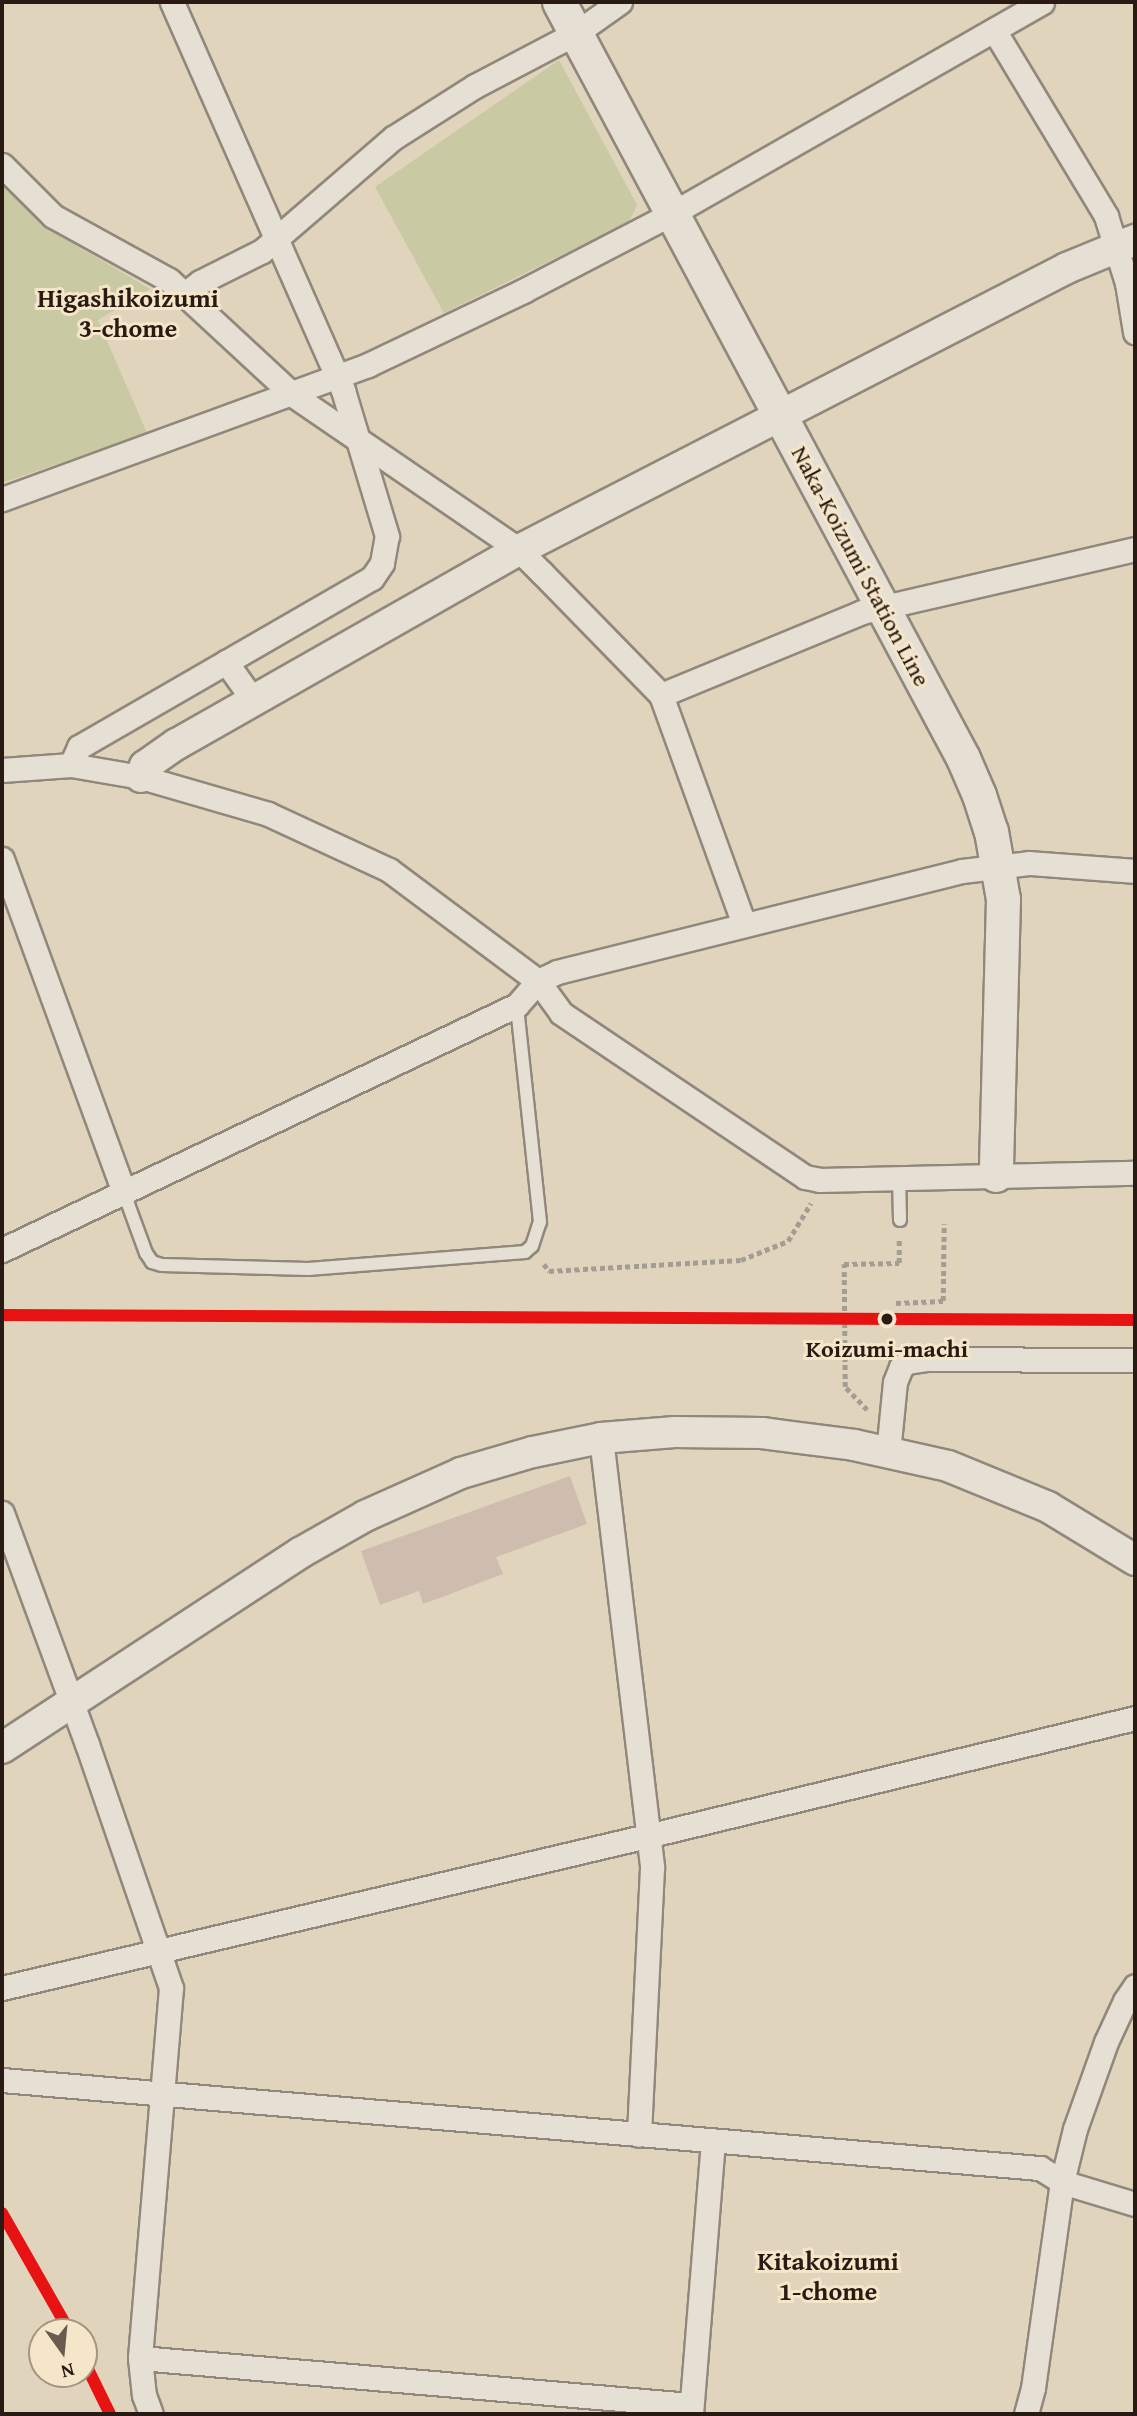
<!DOCTYPE html>
<style>
body{margin:0}
#map{position:relative;width:1137px;height:2416px;overflow:hidden;background:#e1d4bd;font-family:"Gentium Book Plus",serif}
div>[style]{position:absolute}
.green>*{inset:0;background:#c9c9a3}
.building>*{inset:0;background:#cebdae}
.path>*{height:4.5px;margin-top:-2.25px;transform-origin:0;background:repeating-linear-gradient(90deg,#a39d93 0 5px,transparent 0 8.5px)}
.roads{filter:drop-shadow(2px 0 #91887b) drop-shadow(-2px 0 #91887b) drop-shadow(0 2px #91887b) drop-shadow(0 -2px #91887b)}
.service>*{height:12px;margin:-6px;padding:0 6px;transform-origin:6px;border-radius:6px;background:#e6e0d4}
.minor>*{height:23px;margin:-11.5px;padding:0 11.5px;transform-origin:11.5px;border-radius:11.5px;background:#e6e0d4}
.tertiary>*{height:30px;margin:-15px;padding:0 15px;transform-origin:15px;border-radius:15px;background:#e6e0d4}
.secondary>*{height:33px;margin:-16.5px;padding:0 16.5px;transform-origin:16.5px;border-radius:16.5px;background:#e6e0d4}
.rail-1>*{height:12px;margin:-6px;padding:0 6px;transform-origin:6px;border-radius:6px;background:#e71212}
.dots>*{width:19px;height:19px;translate:-50% -50%;box-sizing:border-box;border:4px solid #f5e6ca;border-radius:50%}
span{translate:-50% -50%;white-space:nowrap;text-align:center;line-height:1.15;-webkit-text-stroke:6px #f5e6ca;paint-order:stroke}
.street-label{font-size:24px;color:#291b13}
.stop-label{font-size:24px;color:#291b13;font-weight:700}
.neighbourhood-label{font-size:26px;color:#291b13;font-weight:700}
.frame{position:absolute;inset:0;border:4px solid #291b13;pointer-events:none}
.north{position:absolute;left:28px;top:2318px;width:70px;height:70px;box-sizing:border-box;background:#f5e6ca;border:2px solid #a39581;border-radius:50%;rotate:165deg;font-size:19px;font-weight:700;line-height:28px;text-align:center;color:#291b13}
.north::after{content:'';display:block;margin:auto;width:24px;height:32px;background:#695c4e;clip-path:polygon(50% 0,100% 100%,50% 72%,0 100%)}
</style>
<div id="map">
<div class="green">
<div style="clip-path:polygon(559px 60px,637px 205px,629px 222px,444px 313px,375px 187px)"></div>
<div style="clip-path:polygon(2px 184px,52px 231px,150px 289px,98px 320px,147px 433px,2px 483px)"></div>
</div>
<div class="building">
<div style="clip-path:polygon(570px 1476px,587px 1524px,496px 1557px,503px 1574px,445px 1596px,423px 1604px,419px 1591px,380px 1605px,361px 1551px)"></div>
</div>
<div class="path">
<div style="left:544px;top:1264px;width:9px;rotate:54deg"></div>
<div style="left:549px;top:1271px;width:192px;rotate:-3.3deg"></div>
<div style="left:741px;top:1260px;width:51px;rotate:-22deg"></div>
<div style="left:788px;top:1241px;width:44px;rotate:-58.8deg"></div>
<div style="left:896px;top:1303px;width:47px;rotate:-2.4deg"></div>
<div style="left:943px;top:1301px;width:77px;rotate:-89.3deg"></div>
<div style="left:867px;top:1410px;width:32px;rotate:-134deg"></div>
<div style="left:845px;top:1387px;width:123px;rotate:-90.5deg"></div>
<div style="left:844px;top:1264px;width:55px;rotate:-1deg"></div>
<div style="left:899px;top:1263px;width:24px;rotate:-90deg"></div>
</div>
<div class="roads">
<div class="service">
<div style="left:899px;top:1176px;width:44px;rotate:88.7deg"></div>
<div style="left:124px;top:1193px;width:64px;rotate:69.9deg"></div>
<div style="left:146px;top:1253px;width:11px;rotate:56deg"></div>
<div style="left:152px;top:1262px;width:10px;rotate:17deg"></div>
<div style="left:162px;top:1265px;width:146px;rotate:1.6deg"></div>
<div style="left:308px;top:1269px;width:218px;rotate:-4.5deg"></div>
<div style="left:525px;top:1252px;width:9px;rotate:-41deg"></div>
<div style="left:532px;top:1246px;width:25px;rotate:-72deg"></div>
<div style="left:540px;top:1222px;width:218px;rotate:-96.1deg"></div>
</div>
<div class="minor">
<div style="left:994px;top:30px;width:217px;rotate:58.9deg"></div>
<div style="left:1106px;top:216px;width:70px;rotate:72.6deg"></div>
<div style="left:1127px;top:283px;width:50px;rotate:80.7deg"></div>
<div style="left:2px;top:165px;width:72px;rotate:45deg"></div>
<div style="left:53px;top:216px;width:132px;rotate:28.9deg"></div>
<div style="left:169px;top:280px;width:169px;rotate:42.8deg"></div>
<div style="left:293px;top:395px;width:274px;rotate:34.4deg"></div>
<div style="left:519px;top:550px;width:33px;rotate:45deg"></div>
<div style="left:542px;top:573px;width:170px;rotate:45.7deg"></div>
<div style="left:661px;top:695px;width:244px;rotate:70.1deg"></div>
<div style="left:186px;top:293px;width:18px;rotate:-38deg"></div>
<div style="left:200px;top:282px;width:69px;rotate:-26.6deg"></div>
<div style="left:262px;top:251px;width:173px;rotate:-40.8deg"></div>
<div style="left:393px;top:138px;width:97px;rotate:-32.4deg"></div>
<div style="left:475px;top:86px;width:114px;rotate:-27.7deg"></div>
<div style="left:576px;top:33px;width:54px;rotate:-35.2deg"></div>
<div style="left:2px;top:499px;width:390px;rotate:-20.1deg"></div>
<div style="left:368px;top:365px;width:172px;rotate:-25.5deg"></div>
<div style="left:523px;top:291px;width:167px;rotate:-27.5deg"></div>
<div style="left:671px;top:214px;width:427px;rotate:-29.7deg"></div>
<div style="left:226px;top:662px;width:47px;rotate:54.6deg"></div>
<div style="left:661px;top:695px;width:217px;rotate:-22.4deg"></div>
<div style="left:862px;top:612px;width:280px;rotate:-13deg"></div>
<div style="left:71px;top:765px;width:20px;rotate:-66deg"></div>
<div style="left:79px;top:747px;width:338px;rotate:-30deg"></div>
<div style="left:372px;top:578px;width:18px;rotate:-56deg"></div>
<div style="left:382px;top:563px;width:27px;rotate:-80deg"></div>
<div style="left:387px;top:536px;width:152px;rotate:-106.8deg"></div>
<div style="left:343px;top:390px;width:424px;rotate:-113.8deg"></div>
<div style="left:2px;top:770px;width:69px;rotate:-4.1deg"></div>
<div style="left:71px;top:765px;width:71px;rotate:9.7deg"></div>
<div style="left:141px;top:777px;width:132px;rotate:16.2deg"></div>
<div style="left:268px;top:814px;width:133px;rotate:24.8deg"></div>
<div style="left:389px;top:870px;width:186px;rotate:36.7deg"></div>
<div style="left:538px;top:981px;width:39px;rotate:54deg"></div>
<div style="left:561px;top:1013px;width:294px;rotate:33.9deg"></div>
<div style="left:805px;top:1177px;width:15px;rotate:11deg"></div>
<div style="left:820px;top:1180px;width:315px;rotate:-1.3deg"></div>
<div style="left:2px;top:859px;width:356px;rotate:69.9deg"></div>
<div style="left:2px;top:1250px;width:570px;rotate:-25.44deg"></div>
<div style="left:517px;top:1005px;width:32px;rotate:-49deg"></div>
<div style="left:538px;top:981px;width:21px;rotate:-25deg"></div>
<div style="left:557px;top:972px;width:417px;rotate:-14deg"></div>
<div style="left:962px;top:871px;width:67px;rotate:-6.8deg"></div>
<div style="left:1029px;top:863px;width:106px;rotate:4.3deg"></div>
<div style="left:601px;top:1438px;width:433px;rotate:83.2deg"></div>
<div style="left:652px;top:1868px;width:267px;rotate:92.8deg"></div>
<div style="left:888px;top:1453px;width:71px;rotate:-84.4deg"></div>
<div style="left:895px;top:1382px;width:16px;rotate:-68deg"></div>
<div style="left:901px;top:1367px;width:8px;rotate:-40deg"></div>
<div style="left:907px;top:1362px;width:19px;rotate:-9deg"></div>
<div style="left:926px;top:1359px;width:209px;rotate:0.3deg"></div>
<div style="left:2px;top:1513px;width:246px;rotate:69.8deg"></div>
<div style="left:87px;top:1744px;width:258px;rotate:71deg"></div>
<div style="left:171px;top:1988px;width:371px;rotate:94.8deg"></div>
<div style="left:140px;top:2358px;width:37px;rotate:84deg"></div>
<div style="left:144px;top:2395px;width:20px;rotate:70deg"></div>
<div style="left:2px;top:1988px;width:663px;rotate:-13.26deg"></div>
<div style="left:647px;top:1836px;width:502px;rotate:-13.59deg"></div>
<div style="left:2px;top:2080px;width:1042px;rotate:4.85deg"></div>
<div style="left:1040px;top:2168px;width:26px;rotate:32deg"></div>
<div style="left:1062px;top:2182px;width:76px;rotate:16.8deg"></div>
<div style="left:140px;top:2358px;width:553px;rotate:4.88deg"></div>
<div style="left:691px;top:2414px;width:273px;rotate:-85.4deg"></div>
<div style="left:1026px;top:2414px;width:27px;rotate:-75deg"></div>
<div style="left:1033px;top:2388px;width:208px;rotate:-82deg"></div>
<div style="left:1062px;top:2182px;width:55px;rotate:-76.2deg"></div>
<div style="left:1075px;top:2129px;width:92px;rotate:-70.4deg"></div>
<div style="left:1106px;top:2042px;width:45px;rotate:-65.1deg"></div>
<div style="left:1125px;top:2001px;width:18px;rotate:-56deg"></div>
</div>
<div class="tertiary">
<div style="left:141px;top:777px;width:12px;rotate:-70deg"></div>
<div style="left:145px;top:766px;width:39px;rotate:-35deg"></div>
<div style="left:177px;top:744px;width:393px;rotate:-29.6deg"></div>
<div style="left:519px;top:550px;width:616px;rotate:-27.23deg"></div>
<div style="left:1067px;top:268px;width:74px;rotate:-22.4deg"></div>
<div style="left:2px;top:1748px;width:356px;rotate:-33.2deg"></div>
<div style="left:300px;top:1553px;width:75px;rotate:-29.6deg"></div>
<div style="left:365px;top:1516px;width:105px;rotate:-24.1deg"></div>
<div style="left:461px;top:1473px;width:75px;rotate:-16.3deg"></div>
<div style="left:533px;top:1452px;width:69px;rotate:-11.6deg"></div>
<div style="left:601px;top:1438px;width:74px;rotate:-4.6deg"></div>
<div style="left:675px;top:1432px;width:87px;rotate:0.7deg"></div>
<div style="left:762px;top:1433px;width:93px;rotate:7.4deg"></div>
<div style="left:854px;top:1445px;width:96px;rotate:12.6deg"></div>
<div style="left:948px;top:1466px;width:108px;rotate:22.3deg"></div>
<div style="left:1048px;top:1507px;width:102px;rotate:31.3deg"></div>
</div>
<div class="secondary">
<div style="left:559px;top:2px;width:857px;rotate:61.88deg"></div>
<div style="left:963px;top:758px;width:40px;rotate:66.6deg"></div>
<div style="left:979px;top:795px;width:38px;rotate:72deg"></div>
<div style="left:991px;top:831px;width:69px;rotate:80deg"></div>
<div style="left:1003px;top:899px;width:276px;rotate:91.5deg"></div>
</div>
</div>
<div class="rail-1">
<div style="left:2px;top:1315px;width:1133px;rotate:0.25deg"></div>
<div style="left:2px;top:2213px;width:137px;rotate:60.3deg"></div>
<div style="left:84px;top:2361px;width:59px;rotate:63.9deg"></div>
</div>
<div class="dots">
<div style="left:887px;top:1319px;background:#291b13"></div>
</div>
<div class="street-label">
<span style="left:861px;top:566px;rotate:62deg">Naka-Koizumi Station Line</span>
</div>
<div class="stop-label">
<span style="left:887px;top:1349px">Koizumi-machi</span>
</div>
<div class="neighbourhood-label">
<span style="left:128px;top:313px">Higashikoizumi<br>3-chome</span>
<span style="left:828px;top:2276px">Kitakoizumi<br>1-chome</span>
</div>
<div class="frame"></div>
<div class="north">N</div>
</div>
